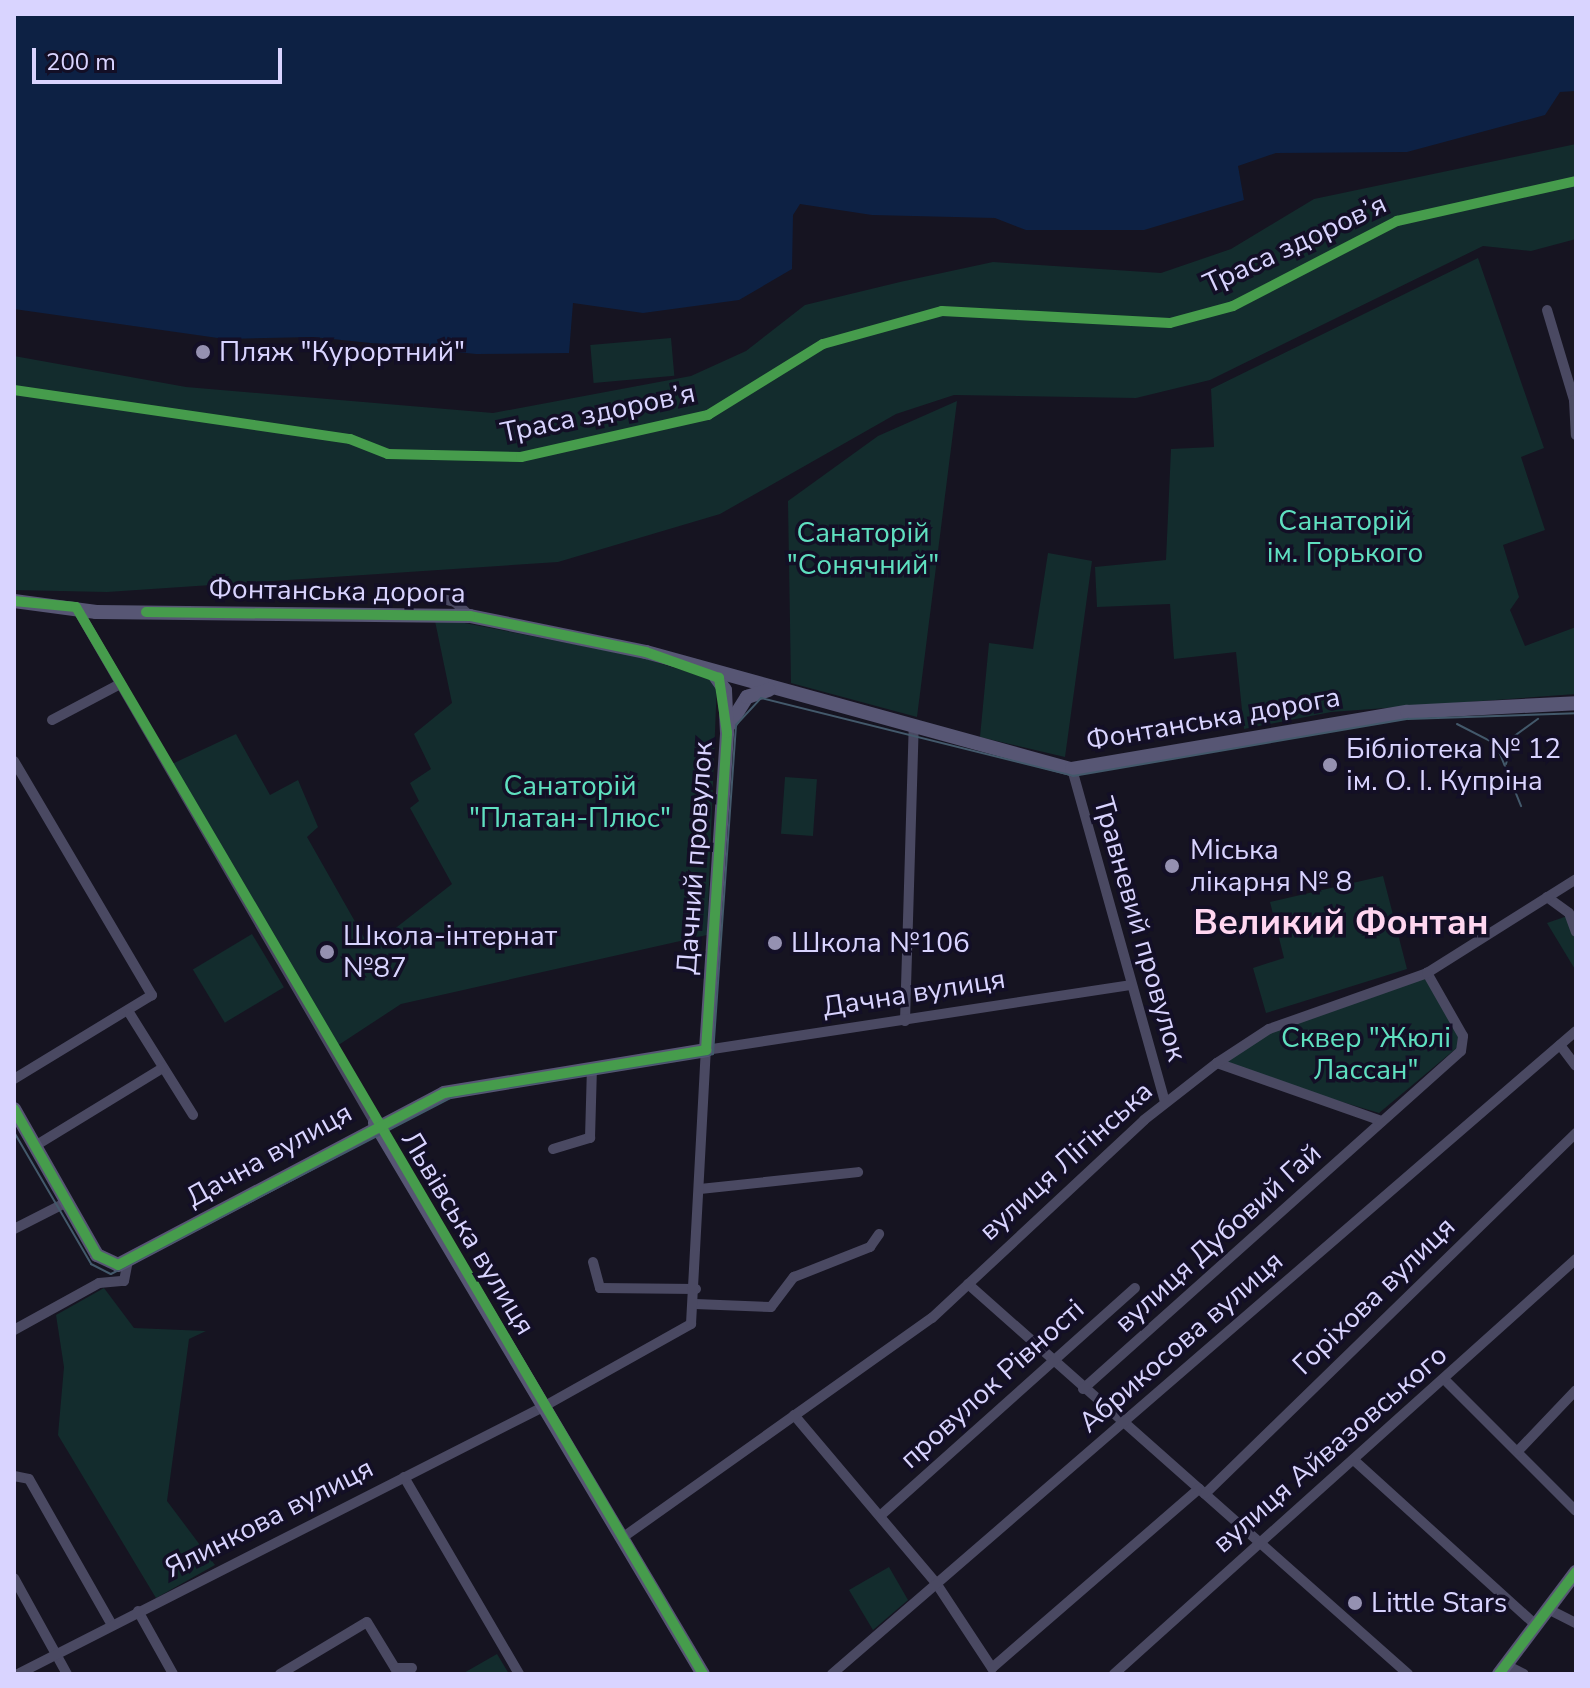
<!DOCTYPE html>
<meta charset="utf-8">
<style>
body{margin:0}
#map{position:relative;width:1590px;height:1688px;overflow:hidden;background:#161421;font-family:"Nunito Sans",sans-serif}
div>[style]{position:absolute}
.green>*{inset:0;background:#132c2d;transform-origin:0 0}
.water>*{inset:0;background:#0d2144}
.street>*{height:10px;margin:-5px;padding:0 5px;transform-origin:5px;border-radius:5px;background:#4a4962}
.secondary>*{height:14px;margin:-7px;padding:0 7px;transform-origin:7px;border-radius:7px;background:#575674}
.tram>*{height:2px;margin:-1px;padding:0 1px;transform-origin:1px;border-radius:1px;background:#43596b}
.cycleway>*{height:10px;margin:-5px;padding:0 5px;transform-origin:5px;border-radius:5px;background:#469c4c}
.dots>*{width:22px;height:22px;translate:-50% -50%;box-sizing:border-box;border:4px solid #130f26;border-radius:50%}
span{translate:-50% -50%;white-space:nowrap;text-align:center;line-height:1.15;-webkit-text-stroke:7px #130f26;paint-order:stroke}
.street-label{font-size:28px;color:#d9d4ff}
.poi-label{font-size:28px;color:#d9d4ff}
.left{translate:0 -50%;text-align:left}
.park-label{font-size:28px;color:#5fe0c0}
.district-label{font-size:36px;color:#ffd6f0;font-weight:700}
.frame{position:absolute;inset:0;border:16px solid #d9d4ff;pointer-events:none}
.scale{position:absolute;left:32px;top:48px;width:250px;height:36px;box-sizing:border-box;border:4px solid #d9d4ff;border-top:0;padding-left:10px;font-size:24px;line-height:28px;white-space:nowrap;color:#d9d4ff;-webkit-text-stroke:6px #130f26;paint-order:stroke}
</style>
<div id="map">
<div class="green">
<div style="clip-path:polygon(1576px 144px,1576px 239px,1531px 251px,1483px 246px,1210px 380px,1136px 398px,954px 395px,896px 414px,720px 514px,558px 562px,107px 592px,14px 590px,14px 356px,186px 387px,493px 413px,691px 376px,746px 351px,805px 305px,900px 282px,993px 262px,1161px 273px,1231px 249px,1314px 199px)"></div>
<div style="clip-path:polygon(1478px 258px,1544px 448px,1521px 457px,1545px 530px,1503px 545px,1519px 597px,1510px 610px,1525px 646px,1576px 627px,1576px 694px,1331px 712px,1244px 729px,1236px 652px,1174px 659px,1170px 604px,1097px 607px,1095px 567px,1166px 560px,1171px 449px,1214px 447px,1211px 389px)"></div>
<div style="left:671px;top:338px;width:38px;height:81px;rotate:85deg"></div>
<div style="clip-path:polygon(957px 401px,917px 717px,791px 683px,788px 501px,878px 436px)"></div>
<div style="clip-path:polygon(1048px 553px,1092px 561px,1065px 757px,980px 737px,989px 643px,1033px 649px)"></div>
<div style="clip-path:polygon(449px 620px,640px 657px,717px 681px,707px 935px,401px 1004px,337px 1046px,172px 764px,236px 734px,270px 795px,298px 780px,318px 827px,307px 837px,370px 948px,452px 884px,410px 808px,419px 801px,410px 783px,431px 769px,414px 734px,452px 703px,435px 621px)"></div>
<div style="left:785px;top:777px;width:32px;height:57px;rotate:4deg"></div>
<div style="clip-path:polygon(1383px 876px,1407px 969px,1266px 1013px,1253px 968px,1284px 958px,1270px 902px)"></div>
<div style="clip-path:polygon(1576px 913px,1576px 971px,1547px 923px)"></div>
<div style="left:252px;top:934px;width:62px;height:69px;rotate:59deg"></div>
<div style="clip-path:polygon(1424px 976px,1465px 1041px,1379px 1113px,1218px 1065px,1270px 1031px)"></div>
<div style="clip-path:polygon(104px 1288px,134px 1328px,206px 1331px,189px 1339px,167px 1501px,215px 1565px,156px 1598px,58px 1435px,64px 1367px,56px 1315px)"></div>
<div style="clip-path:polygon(889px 1567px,908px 1600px,873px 1630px,849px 1590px)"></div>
<div style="clip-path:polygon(497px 1654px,509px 1674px,462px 1674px)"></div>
</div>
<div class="water">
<div style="clip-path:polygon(14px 14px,1576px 14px,1576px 91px,1560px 92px,1545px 115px,1407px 152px,1276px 153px,1238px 166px,1244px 200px,1144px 230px,1026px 230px,995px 218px,872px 215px,800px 204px,793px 215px,792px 269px,739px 300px,643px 313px,573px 303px,569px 353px,476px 354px,313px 337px,225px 339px,14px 309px)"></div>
</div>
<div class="street">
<div style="left:1547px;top:310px;width:94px;rotate:73.3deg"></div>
<div style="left:1574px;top:400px;width:35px;rotate:87deg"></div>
<div style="left:435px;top:597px;width:21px;rotate:14deg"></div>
<div style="left:455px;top:602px;width:21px;rotate:43deg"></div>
<div style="left:76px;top:607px;width:596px;rotate:59.91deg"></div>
<div style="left:52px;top:720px;width:77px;rotate:-27.9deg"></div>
<div style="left:14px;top:761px;width:272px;rotate:59.5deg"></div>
<div style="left:152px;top:995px;width:162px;rotate:148.7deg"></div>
<div style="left:1072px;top:769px;width:346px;rotate:74.4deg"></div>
<div style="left:1547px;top:897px;width:27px;rotate:36deg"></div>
<div style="left:1569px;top:913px;width:20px;rotate:70deg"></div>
<div style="left:130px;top:1014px;width:119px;rotate:58deg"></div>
<div style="left:905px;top:1021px;width:295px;rotate:-88.3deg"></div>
<div style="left:1560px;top:1045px;width:26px;rotate:53deg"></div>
<div style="left:1217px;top:1063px;width:175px;rotate:19.4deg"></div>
<div style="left:35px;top:1146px;width:150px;rotate:-31.4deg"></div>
<div style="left:553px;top:1149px;width:39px;rotate:-17deg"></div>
<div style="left:590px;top:1138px;width:70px;rotate:-88.4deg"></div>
<div style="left:700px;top:1189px;width:159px;rotate:-6.1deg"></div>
<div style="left:14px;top:1229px;width:59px;rotate:-27deg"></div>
<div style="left:593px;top:1262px;width:27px;rotate:75deg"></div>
<div style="left:600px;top:1288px;width:96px;rotate:0.6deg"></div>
<div style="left:968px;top:1284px;width:588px;rotate:41.55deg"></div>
<div style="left:695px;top:1304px;width:76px;rotate:2.3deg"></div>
<div style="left:771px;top:1307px;width:38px;rotate:-53deg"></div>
<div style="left:794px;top:1277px;width:82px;rotate:-21.5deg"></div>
<div style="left:870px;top:1247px;width:16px;rotate:-55deg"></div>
<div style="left:14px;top:1330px;width:97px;rotate:-28.9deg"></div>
<div style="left:99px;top:1283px;width:25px;rotate:-5deg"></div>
<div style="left:124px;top:1281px;width:20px;rotate:-79deg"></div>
<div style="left:1447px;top:1382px;width:182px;rotate:45deg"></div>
<div style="left:1083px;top:1389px;width:507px;rotate:-41.8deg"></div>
<div style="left:1461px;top:1051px;width:15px;rotate:-82deg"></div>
<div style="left:1463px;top:1036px;width:73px;rotate:-119.7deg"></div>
<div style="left:794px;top:1415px;width:220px;rotate:49.8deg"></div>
<div style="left:936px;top:1583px;width:102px;rotate:56.6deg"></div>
<div style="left:992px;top:1668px;width:274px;rotate:-40.9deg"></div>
<div style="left:1518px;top:1451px;width:84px;rotate:-46.4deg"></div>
<div style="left:1356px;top:1462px;width:243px;rotate:42.2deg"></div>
<div style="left:14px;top:1476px;width:15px;rotate:11deg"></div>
<div style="left:29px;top:1479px;width:168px;rotate:60.4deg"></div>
<div style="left:404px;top:1477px;width:228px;rotate:59.7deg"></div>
<div style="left:1205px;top:1494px;width:518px;rotate:-44.22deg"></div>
<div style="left:880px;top:1516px;width:342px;rotate:-41.8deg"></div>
<div style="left:622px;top:1538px;width:380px;rotate:-35.4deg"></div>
<div style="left:932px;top:1318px;width:290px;rotate:-43deg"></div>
<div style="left:1144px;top:1120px;width:93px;rotate:-38deg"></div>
<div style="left:1217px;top:1063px;width:62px;rotate:-33.2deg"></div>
<div style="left:1269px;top:1029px;width:168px;rotate:-19.5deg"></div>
<div style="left:1427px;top:973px;width:176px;rotate:-32.2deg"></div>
<div style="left:14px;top:1578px;width:110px;rotate:61.1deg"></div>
<div style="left:1548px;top:1609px;width:31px;rotate:27deg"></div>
<div style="left:138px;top:1611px;width:72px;rotate:60.9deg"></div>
<div style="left:1506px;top:1665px;width:20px;rotate:27deg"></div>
<div style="left:18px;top:1674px;width:589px;rotate:-26.96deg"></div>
<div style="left:543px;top:1407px;width:170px;rotate:-29.3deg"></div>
<div style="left:691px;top:1324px;width:274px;rotate:-86.9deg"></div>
<div style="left:706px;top:1050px;width:429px;rotate:-8.7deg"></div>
<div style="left:280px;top:1674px;width:101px;rotate:-30.9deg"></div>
<div style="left:367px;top:1622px;width:54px;rotate:58.7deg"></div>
<div style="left:395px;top:1668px;width:17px"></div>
<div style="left:832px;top:1674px;width:983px;rotate:-40.84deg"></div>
<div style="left:1114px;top:1674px;width:621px;rotate:-41.93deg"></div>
</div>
<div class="secondary">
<div style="left:14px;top:601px;width:83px;rotate:7.6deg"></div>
<div style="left:96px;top:612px;width:374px;rotate:0.6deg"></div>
<div style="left:470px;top:616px;width:180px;rotate:11.6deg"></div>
<div style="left:646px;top:652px;width:442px;rotate:15.4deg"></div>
<div style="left:1072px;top:769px;width:340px;rotate:-9.7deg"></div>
<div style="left:1407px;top:712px;width:169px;rotate:-3deg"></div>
<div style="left:730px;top:724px;width:32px;rotate:-58deg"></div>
<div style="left:747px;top:697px;width:23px;rotate:-18deg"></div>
<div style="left:14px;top:1109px;width:168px;rotate:60.4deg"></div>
<div style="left:97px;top:1255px;width:23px;rotate:25deg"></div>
<div style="left:118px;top:1265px;width:369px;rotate:-27.8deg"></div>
<div style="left:444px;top:1093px;width:266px;rotate:-9.3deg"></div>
<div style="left:706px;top:1050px;width:318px;rotate:-86.2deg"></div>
<div style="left:727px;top:733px;width:43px;rotate:-92.7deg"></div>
<div style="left:725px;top:690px;width:19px;rotate:-125deg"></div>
<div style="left:375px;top:1123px;width:641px;rotate:59.24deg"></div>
<div style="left:1499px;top:1674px;width:128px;rotate:-53deg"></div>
</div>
<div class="tram">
<div style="left:1457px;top:724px;width:44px;rotate:27.1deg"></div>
<div style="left:1496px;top:744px;width:67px;rotate:68deg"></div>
<div style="left:1506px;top:764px;width:28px;rotate:-75deg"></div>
<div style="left:1513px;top:737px;width:31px;rotate:-36deg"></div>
<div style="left:14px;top:1132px;width:153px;rotate:59.7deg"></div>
<div style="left:91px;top:1264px;width:22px;rotate:27deg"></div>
<div style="left:111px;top:1274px;width:387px;rotate:-27.4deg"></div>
<div style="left:455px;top:1096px;width:261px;rotate:-9.2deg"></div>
<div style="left:713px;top:1054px;width:330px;rotate:-86deg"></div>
<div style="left:736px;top:725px;width:37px;rotate:-47deg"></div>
<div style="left:761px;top:698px;width:322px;rotate:14deg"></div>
<div style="left:1073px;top:776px;width:340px;rotate:-9.7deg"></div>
<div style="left:1408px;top:719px;width:168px;rotate:-2deg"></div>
</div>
<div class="cycleway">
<div style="left:14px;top:390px;width:340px;rotate:8.3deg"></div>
<div style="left:350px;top:439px;width:41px;rotate:21.5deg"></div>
<div style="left:388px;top:454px;width:133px;rotate:1.3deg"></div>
<div style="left:521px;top:457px;width:192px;rotate:-12.7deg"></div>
<div style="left:708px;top:415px;width:135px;rotate:-31.7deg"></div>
<div style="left:823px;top:344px;width:123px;rotate:-15.5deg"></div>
<div style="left:942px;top:311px;width:228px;rotate:3deg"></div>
<div style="left:1170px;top:323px;width:65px;rotate:-15.1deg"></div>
<div style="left:1233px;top:306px;width:185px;rotate:-27.4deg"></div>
<div style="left:1397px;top:221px;width:183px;rotate:-12.6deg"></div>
<div style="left:14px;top:601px;width:62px;rotate:5.5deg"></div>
<div style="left:76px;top:607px;width:1238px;rotate:59.56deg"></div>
<div style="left:14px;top:1109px;width:168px;rotate:60.4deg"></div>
<div style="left:97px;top:1255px;width:23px;rotate:25deg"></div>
<div style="left:118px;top:1265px;width:369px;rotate:-27.8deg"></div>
<div style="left:444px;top:1093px;width:266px;rotate:-9.3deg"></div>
<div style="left:706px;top:1050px;width:318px;rotate:-86.2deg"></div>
<div style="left:727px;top:733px;width:56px;rotate:-98.3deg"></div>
<div style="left:719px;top:678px;width:77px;rotate:-160.4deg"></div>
<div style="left:646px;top:652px;width:180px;rotate:-168.4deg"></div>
<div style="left:470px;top:616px;width:324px;rotate:-179.3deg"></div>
<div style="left:1499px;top:1674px;width:128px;rotate:-53deg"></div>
</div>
<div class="dots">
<div style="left:203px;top:352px;background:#9591b1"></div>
<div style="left:1330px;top:765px;background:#9591b1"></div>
<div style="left:1172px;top:866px;background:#9591b1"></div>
<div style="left:775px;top:943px;background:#9591b1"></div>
<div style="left:327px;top:952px;background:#9591b1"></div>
<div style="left:1355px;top:1603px;background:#9591b1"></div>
</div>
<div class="street-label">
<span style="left:1295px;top:244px;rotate:-25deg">Траса здоров’я</span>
<span style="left:598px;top:413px;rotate:-12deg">Траса здоров’я</span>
<span style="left:337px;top:591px;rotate:1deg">Фонтанська дорога</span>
<span style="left:1213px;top:719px;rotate:-10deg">Фонтанська дорога</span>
<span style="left:695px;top:858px;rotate:-86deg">Дачний провулок</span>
<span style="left:1140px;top:929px;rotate:74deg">Травневий провулок</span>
<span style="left:914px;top:993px;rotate:-9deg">Дачна вулиця</span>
<span style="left:269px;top:1155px;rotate:-29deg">Дачна вулиця</span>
<span style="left:1066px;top:1161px;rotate:-42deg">вулиця Лігінська</span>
<span style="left:468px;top:1233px;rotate:59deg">Львівська вулиця</span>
<span style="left:1218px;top:1238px;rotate:-42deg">вулиця Дубовий Гай</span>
<span style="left:1374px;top:1296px;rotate:-44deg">Горіхова вулиця</span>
<span style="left:1181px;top:1342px;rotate:-41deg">Абрикосова вулиця</span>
<span style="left:992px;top:1384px;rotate:-42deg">провулок Рівності</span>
<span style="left:1330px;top:1449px;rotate:-41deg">вулиця Айвазовського</span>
<span style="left:269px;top:1518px;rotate:-27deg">Ялинкова вулиця</span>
</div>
<div class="poi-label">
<span class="left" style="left:219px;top:352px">Пляж "Курортний"</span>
<span class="left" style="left:1346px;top:765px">Бібліотека № 12<br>ім. О. І. Купріна</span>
<span class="left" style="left:1190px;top:866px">Міська<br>лікарня № 8</span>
<span class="left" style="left:343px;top:952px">Школа-інтернат<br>№87</span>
<span class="left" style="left:791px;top:943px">Школа №106</span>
<span class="left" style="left:1371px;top:1603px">Little Stars</span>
</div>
<div class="park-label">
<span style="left:1345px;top:537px">Cанаторій<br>ім. Горького</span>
<span style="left:863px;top:549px">Санаторій<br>"Сонячний"</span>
<span style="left:570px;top:802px">Санаторій<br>"Платан-Плюс"</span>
<span style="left:1366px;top:1054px">Сквер "Жюлі<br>Лассан"</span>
</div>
<div class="district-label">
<span style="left:1341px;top:923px">Великий Фонтан</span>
</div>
<div class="frame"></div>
<div class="scale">200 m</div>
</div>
